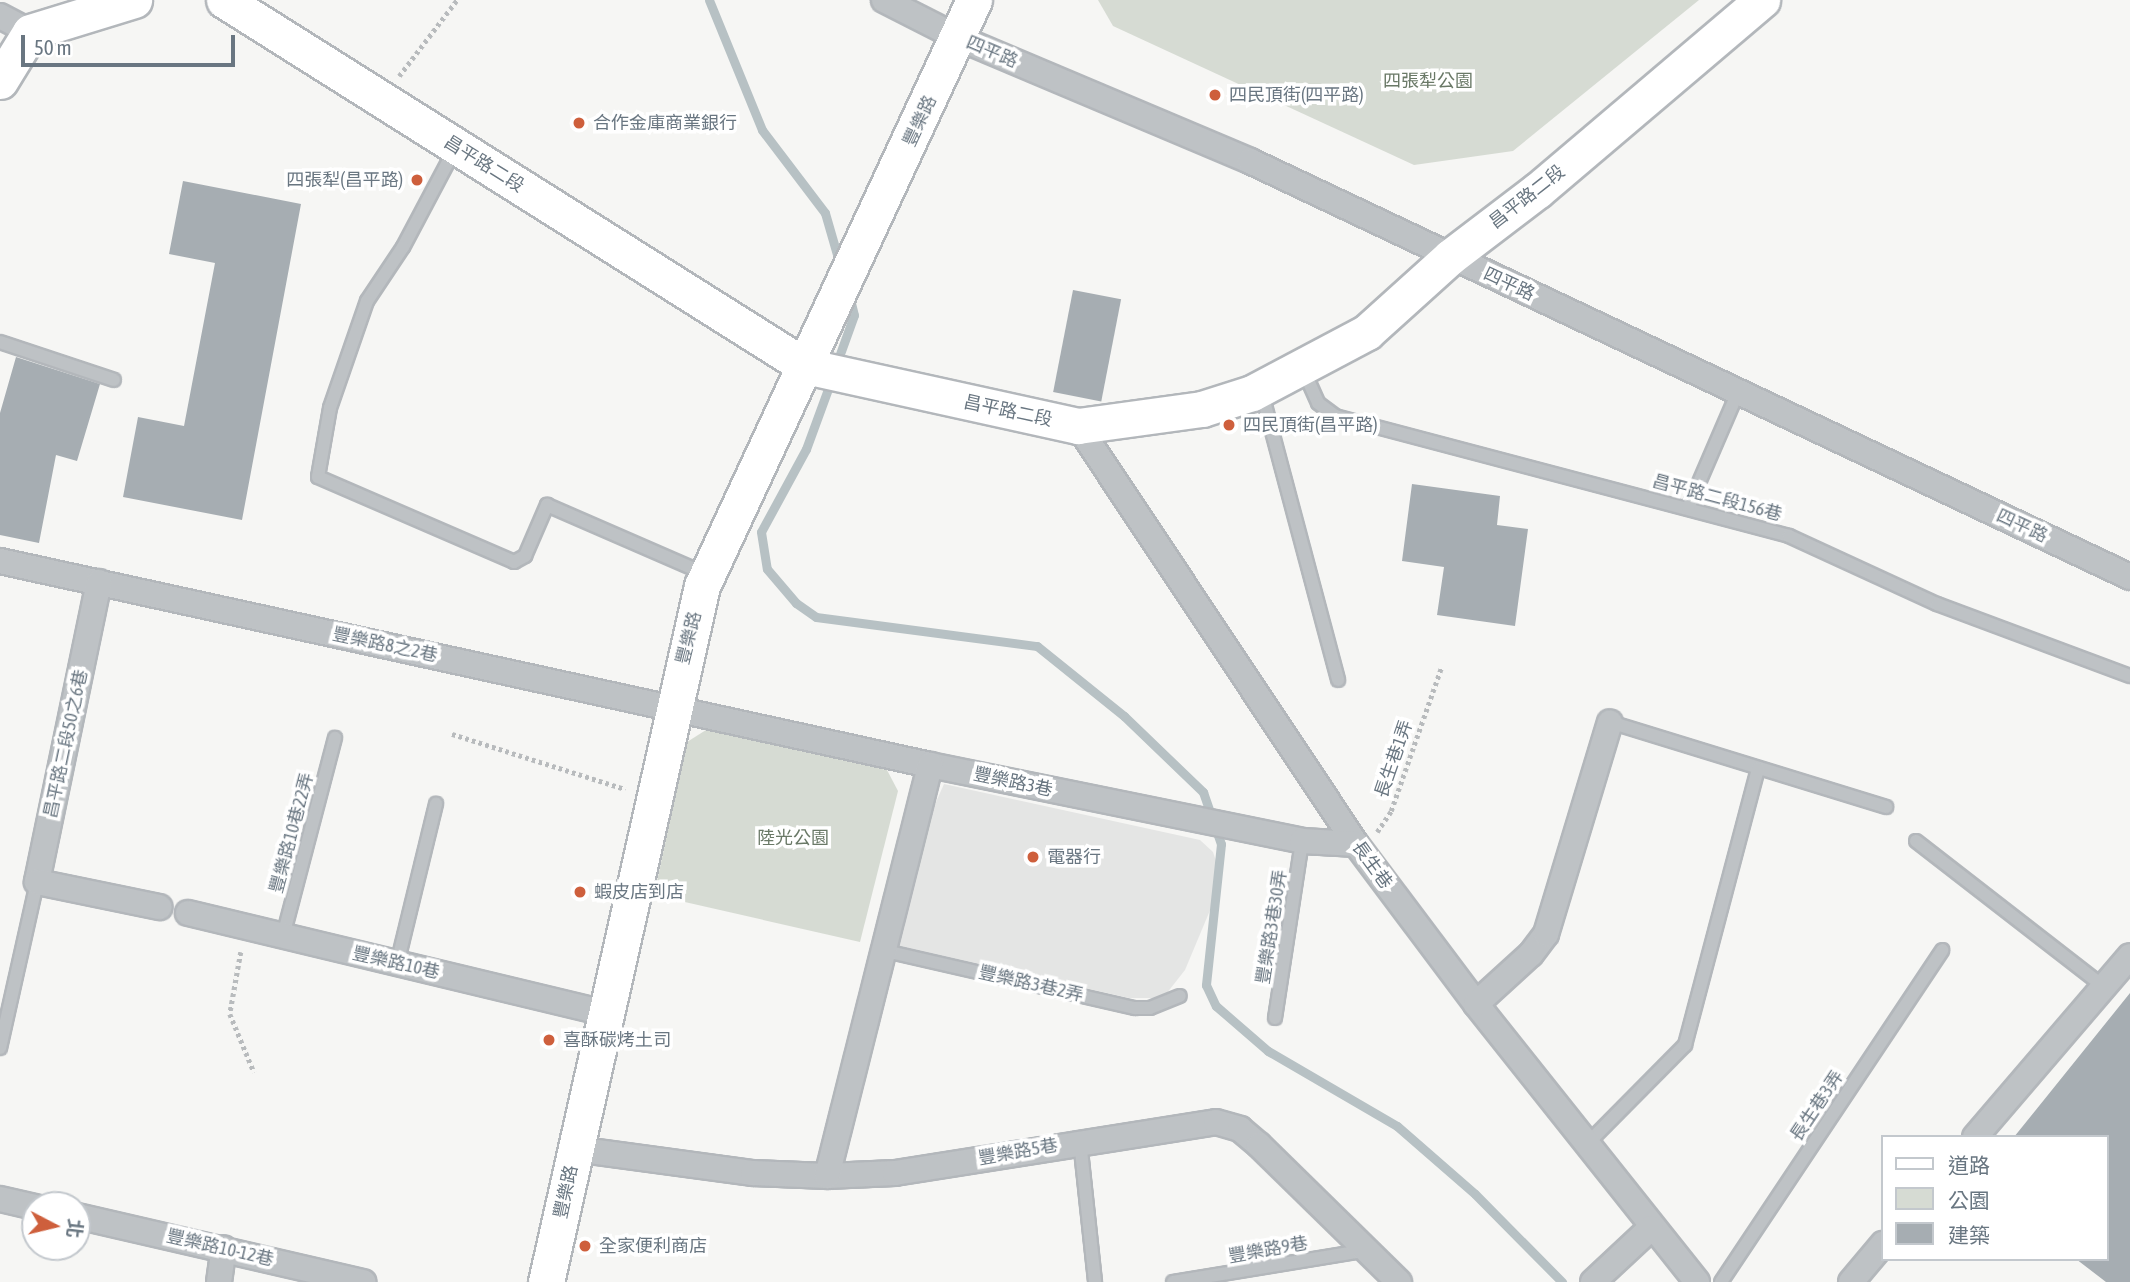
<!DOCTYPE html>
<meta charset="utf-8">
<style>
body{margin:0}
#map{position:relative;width:2130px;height:1282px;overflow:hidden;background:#f6f6f4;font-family:"Asap Condensed","Noto Sans TC",sans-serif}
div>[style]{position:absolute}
.built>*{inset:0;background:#e4e5e4}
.green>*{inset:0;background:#d6dbd3}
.stream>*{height:9px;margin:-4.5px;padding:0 4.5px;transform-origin:4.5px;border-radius:4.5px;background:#b7c1c4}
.building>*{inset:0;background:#a6adb2;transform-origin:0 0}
.path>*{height:4.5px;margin-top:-2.25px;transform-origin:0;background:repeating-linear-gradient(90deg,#b8bbbd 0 3.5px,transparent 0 7px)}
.roads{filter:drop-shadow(2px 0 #b3b7bb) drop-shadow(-2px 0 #b3b7bb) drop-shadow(0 2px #b3b7bb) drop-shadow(0 -2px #b3b7bb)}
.lane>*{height:12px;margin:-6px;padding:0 6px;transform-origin:6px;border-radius:6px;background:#bec2c5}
.street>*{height:24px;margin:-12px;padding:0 12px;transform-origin:12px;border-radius:12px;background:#bec2c5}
.secondary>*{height:35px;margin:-17.5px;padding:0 17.5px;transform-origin:17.5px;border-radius:17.5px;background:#fff}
.dots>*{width:19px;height:19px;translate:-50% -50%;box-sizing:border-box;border:4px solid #fff;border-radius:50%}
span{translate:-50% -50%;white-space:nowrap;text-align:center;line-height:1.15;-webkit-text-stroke:7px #fff;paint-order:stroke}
.street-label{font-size:18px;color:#697681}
.park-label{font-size:18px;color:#6a7967}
.poi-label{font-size:18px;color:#697681}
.left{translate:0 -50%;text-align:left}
.right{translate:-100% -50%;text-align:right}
.legend{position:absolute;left:1881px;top:1135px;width:228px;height:126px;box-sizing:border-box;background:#fff;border:2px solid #c3c8cd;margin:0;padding:9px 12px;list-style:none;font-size:21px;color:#697681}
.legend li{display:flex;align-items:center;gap:14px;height:35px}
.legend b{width:35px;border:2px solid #c3c8cd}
.north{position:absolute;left:21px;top:1191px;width:70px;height:70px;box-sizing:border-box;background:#fff;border:2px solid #c3c8cd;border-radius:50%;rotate:97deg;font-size:19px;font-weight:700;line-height:28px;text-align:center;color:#697681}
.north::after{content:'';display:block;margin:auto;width:24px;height:32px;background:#ce5f3c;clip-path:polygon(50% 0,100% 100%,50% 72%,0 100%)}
.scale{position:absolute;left:21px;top:35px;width:214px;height:32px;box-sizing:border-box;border:4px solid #697681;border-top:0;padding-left:9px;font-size:21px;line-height:24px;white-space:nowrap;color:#697681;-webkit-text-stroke:5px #fff;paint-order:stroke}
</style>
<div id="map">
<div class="built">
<div style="clip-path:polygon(944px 784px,1200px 840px,1213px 852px,1219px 870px,1216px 896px,1185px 970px,1163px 998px,1129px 998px,895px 945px,928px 820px)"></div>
</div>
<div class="green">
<div style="clip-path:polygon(1098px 0,1699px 0,1513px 151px,1414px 165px,1113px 26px)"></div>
<div style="clip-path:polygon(706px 730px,887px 770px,898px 791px,860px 942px,654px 895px,687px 742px)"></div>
</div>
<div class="stream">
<div style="left:709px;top:0;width:140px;rotate:67.8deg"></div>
<div style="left:762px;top:130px;width:104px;rotate:52.8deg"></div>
<div style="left:825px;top:213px;width:54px;rotate:73.9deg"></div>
<div style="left:836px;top:365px;width:53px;rotate:-70.2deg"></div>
<div style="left:854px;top:315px;width:21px;rotate:-104deg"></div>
<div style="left:832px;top:378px;width:76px;rotate:110.1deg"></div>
<div style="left:806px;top:449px;width:94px;rotate:118.5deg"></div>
<div style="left:761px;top:532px;width:37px;rotate:81deg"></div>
<div style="left:767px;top:569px;width:45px;rotate:49.5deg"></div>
<div style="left:796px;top:603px;width:24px;rotate:35deg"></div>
<div style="left:816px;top:617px;width:223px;rotate:7.5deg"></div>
<div style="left:1037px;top:646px;width:112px;rotate:38.8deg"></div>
<div style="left:1124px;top:716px;width:110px;rotate:43.9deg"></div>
<div style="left:1203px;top:792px;width:55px;rotate:70.9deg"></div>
<div style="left:1221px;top:844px;width:142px;rotate:96.1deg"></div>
<div style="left:1206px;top:985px;width:23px;rotate:65deg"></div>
<div style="left:1216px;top:1006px;width:69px;rotate:40.9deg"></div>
<div style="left:1268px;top:1051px;width:149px;rotate:30.2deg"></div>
<div style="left:1397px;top:1126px;width:103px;rotate:41.1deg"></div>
<div style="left:1475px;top:1194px;width:124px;rotate:45.3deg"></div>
</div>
<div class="building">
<div style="clip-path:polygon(183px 181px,301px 204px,242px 520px,123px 497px,138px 417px,184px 426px,215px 263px,169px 254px)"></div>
<div style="left:1073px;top:290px;width:49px;height:104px;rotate:11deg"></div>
<div style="clip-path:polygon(16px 357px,100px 384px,77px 461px,56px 455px,39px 543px,0 535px,0 413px)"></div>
<div style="clip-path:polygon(1412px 484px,1500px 496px,1497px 525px,1528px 529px,1515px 626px,1437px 615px,1444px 567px,1402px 561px)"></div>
<div style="clip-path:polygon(2130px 993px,2130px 1282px,2106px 1282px,2076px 1259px,2107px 1259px,2107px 1137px,2014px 1137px)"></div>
</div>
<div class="path">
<div style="left:399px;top:76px;width:96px;rotate:-52.7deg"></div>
<div style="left:452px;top:734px;width:182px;rotate:17.6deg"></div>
<div style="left:1377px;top:832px;width:25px;rotate:-56deg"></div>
<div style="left:1391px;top:811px;width:151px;rotate:-70.7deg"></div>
<div style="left:241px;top:952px;width:63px;rotate:100.1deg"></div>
<div style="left:230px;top:1014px;width:63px;rotate:67.5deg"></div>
</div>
<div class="roads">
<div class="lane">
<div style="left:456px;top:147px;width:113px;rotate:117.9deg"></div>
<div style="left:403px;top:247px;width:65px;rotate:123.7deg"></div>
<div style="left:367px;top:301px;width:113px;rotate:109.1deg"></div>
<div style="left:330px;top:408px;width:70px;rotate:99.9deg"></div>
<div style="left:318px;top:477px;width:214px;rotate:23.4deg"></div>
<div style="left:514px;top:562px;width:13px;rotate:-29deg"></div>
<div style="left:525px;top:556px;width:56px;rotate:-66.7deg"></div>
<div style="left:547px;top:505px;width:173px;rotate:23.5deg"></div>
<div style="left:0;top:342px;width:120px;rotate:18.4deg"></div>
<div style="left:1303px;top:369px;width:37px;rotate:66deg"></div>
<div style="left:1318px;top:403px;width:21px;rotate:37deg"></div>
<div style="left:1335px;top:416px;width:470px;rotate:14.8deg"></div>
<div style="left:1789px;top:536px;width:163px;rotate:24.7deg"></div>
<div style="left:1937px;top:604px;width:206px;rotate:20.5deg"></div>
<div style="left:1261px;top:390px;width:300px;rotate:75.1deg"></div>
<div style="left:1688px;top:508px;width:126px;rotate:-66.7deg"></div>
<div style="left:1610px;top:722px;width:289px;rotate:17.1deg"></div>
<div style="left:1916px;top:841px;width:238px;rotate:37.8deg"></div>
<div style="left:283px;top:936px;width:205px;rotate:-75.3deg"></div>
<div style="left:881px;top:950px;width:261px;rotate:12.9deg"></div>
<div style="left:1135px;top:1008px;width:15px"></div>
<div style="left:1150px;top:1008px;width:32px;rotate:-22deg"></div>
<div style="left:397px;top:964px;width:165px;rotate:-76.3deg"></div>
<div style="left:1275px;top:1018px;width:179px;rotate:-81.3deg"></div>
<div style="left:0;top:1048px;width:170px;rotate:-77.4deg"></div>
<div style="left:1080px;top:1141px;width:142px;rotate:83.9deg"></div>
<div style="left:1586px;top:1145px;width:141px;rotate:-45.3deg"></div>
<div style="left:1685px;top:1045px;width:286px;rotate:-75.2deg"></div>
<div style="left:1173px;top:1282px;width:198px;rotate:-9.3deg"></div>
<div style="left:1721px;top:1282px;width:399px;rotate:-56.3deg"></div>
</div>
<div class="street">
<div style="left:884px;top:0;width:84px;rotate:26.9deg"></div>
<div style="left:959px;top:38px;width:316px;rotate:22.9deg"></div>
<div style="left:1250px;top:161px;width:973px;rotate:25.3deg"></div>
<div style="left:0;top:16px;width:34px;rotate:28deg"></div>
<div style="left:1078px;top:426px;width:502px;rotate:56.37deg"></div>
<div style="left:1356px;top:844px;width:200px;rotate:53.1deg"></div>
<div style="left:1476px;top:1004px;width:355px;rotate:51.5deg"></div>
<div style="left:0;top:561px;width:952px;rotate:12.37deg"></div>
<div style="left:930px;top:765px;width:380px;rotate:11.5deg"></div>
<div style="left:1302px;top:841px;width:54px;rotate:3.2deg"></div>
<div style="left:99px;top:582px;width:306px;rotate:101.7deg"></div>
<div style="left:37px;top:882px;width:125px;rotate:11.6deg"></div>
<div style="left:188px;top:913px;width:429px;rotate:13.5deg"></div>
<div style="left:1476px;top:1004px;width:74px;rotate:-42.3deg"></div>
<div style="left:1531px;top:954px;width:25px;rotate:-53deg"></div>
<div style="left:1546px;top:934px;width:221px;rotate:-73.2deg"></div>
<div style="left:1975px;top:1137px;width:238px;rotate:-49.4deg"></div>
<div style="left:575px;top:1149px;width:180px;rotate:7.7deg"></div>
<div style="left:753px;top:1173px;width:74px;rotate:2.3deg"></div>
<div style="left:827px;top:1176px;width:68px;rotate:-2.5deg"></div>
<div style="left:895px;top:1173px;width:325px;rotate:-9deg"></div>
<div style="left:1216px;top:1122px;width:25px;rotate:16deg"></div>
<div style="left:1240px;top:1129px;width:25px;rotate:40deg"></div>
<div style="left:1259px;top:1145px;width:196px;rotate:44.4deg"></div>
<div style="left:827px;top:1176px;width:424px;rotate:-75.9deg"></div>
<div style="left:0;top:1199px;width:36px;rotate:13deg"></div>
<div style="left:77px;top:1216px;width:294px;rotate:13deg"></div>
<div style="left:219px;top:1282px;width:34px;rotate:-82deg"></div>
<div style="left:1593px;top:1282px;width:79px;rotate:-43deg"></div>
<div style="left:1851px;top:1282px;width:50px;rotate:-49.9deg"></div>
</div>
<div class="secondary">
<div style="left:224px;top:0;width:687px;rotate:32.21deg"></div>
<div style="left:805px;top:366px;width:280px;rotate:12.4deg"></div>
<div style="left:1078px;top:426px;width:125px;rotate:-7.8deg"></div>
<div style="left:1202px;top:409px;width:52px;rotate:-17.7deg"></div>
<div style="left:1252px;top:393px;width:130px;rotate:-27.9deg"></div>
<div style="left:1367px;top:332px;width:112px;rotate:-42.1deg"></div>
<div style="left:1450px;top:257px;width:111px;rotate:-37.3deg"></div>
<div style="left:1538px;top:190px;width:294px;rotate:-40.3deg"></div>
<div style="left:0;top:81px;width:57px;rotate:-58.5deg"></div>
<div style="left:30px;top:32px;width:109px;rotate:-17.1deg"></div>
<div style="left:546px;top:1282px;width:713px;rotate:-77.37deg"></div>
<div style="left:702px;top:586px;width:646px;rotate:-65.1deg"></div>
</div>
</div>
<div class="dots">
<div style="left:1215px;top:95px;background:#ce5f3c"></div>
<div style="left:579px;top:123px;background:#ce5f3c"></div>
<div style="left:417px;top:180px;background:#ce5f3c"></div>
<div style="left:1229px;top:425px;background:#ce5f3c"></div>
<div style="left:1033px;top:857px;background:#ce5f3c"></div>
<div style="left:580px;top:892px;background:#ce5f3c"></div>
<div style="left:549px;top:1040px;background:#ce5f3c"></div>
<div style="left:585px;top:1246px;background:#ce5f3c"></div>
</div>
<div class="street-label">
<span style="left:992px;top:52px;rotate:23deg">四平路</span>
<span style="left:920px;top:121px;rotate:-65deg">豐樂路</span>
<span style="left:484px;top:164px;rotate:32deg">昌平路二段</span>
<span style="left:1527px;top:197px;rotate:-38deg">昌平路二段</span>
<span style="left:1509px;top:284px;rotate:25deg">四平路</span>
<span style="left:1008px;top:411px;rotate:12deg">昌平路二段</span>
<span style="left:1717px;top:498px;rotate:15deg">昌平路二段156巷</span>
<span style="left:2022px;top:526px;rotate:25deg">四平路</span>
<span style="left:689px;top:638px;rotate:-76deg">豐樂路</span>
<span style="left:385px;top:645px;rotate:12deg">豐樂路8之2巷</span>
<span style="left:66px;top:744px;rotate:-78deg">昌平路二段50之6巷</span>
<span style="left:1394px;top:759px;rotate:-71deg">長生巷1弄</span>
<span style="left:1013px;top:782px;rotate:12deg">豐樂路3巷</span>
<span style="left:292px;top:833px;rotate:-75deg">豐樂路10巷22弄</span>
<span style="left:1372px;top:865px;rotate:54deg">長生巷</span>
<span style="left:1272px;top:927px;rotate:-81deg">豐樂路3巷30弄</span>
<span style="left:396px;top:963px;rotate:13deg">豐樂路10巷</span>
<span style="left:1031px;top:984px;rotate:13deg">豐樂路3巷2弄</span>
<span style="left:1817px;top:1106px;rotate:-56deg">長生巷3弄</span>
<span style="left:1018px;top:1152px;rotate:-10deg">豐樂路5巷</span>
<span style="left:566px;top:1192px;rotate:-78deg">豐樂路</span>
<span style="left:220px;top:1248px;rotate:13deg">豐樂路10-12巷</span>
<span style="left:1268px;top:1250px;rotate:-10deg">豐樂路9巷</span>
</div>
<div class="park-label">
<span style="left:1428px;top:81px">四張犁公園</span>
<span style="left:793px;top:838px">陸光公園</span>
</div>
<div class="poi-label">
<span class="left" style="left:1229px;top:95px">四民頂街(四平路)</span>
<span class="left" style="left:593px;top:123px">合作金庫商業銀行</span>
<span class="right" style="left:403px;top:180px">四張犁(昌平路)</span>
<span class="left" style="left:1243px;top:425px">四民頂街(昌平路)</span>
<span class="left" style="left:1047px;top:857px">電器行</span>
<span class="left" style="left:594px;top:892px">蝦皮店到店</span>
<span class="left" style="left:563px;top:1040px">喜酥碳烤土司</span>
<span class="left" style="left:599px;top:1246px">全家便利商店</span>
</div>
<ul class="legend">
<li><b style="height:9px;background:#fff"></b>道路</li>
<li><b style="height:19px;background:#d6dbd3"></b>公園</li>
<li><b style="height:19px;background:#a6adb2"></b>建築</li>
</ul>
<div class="north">北</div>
<div class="scale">50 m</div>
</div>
